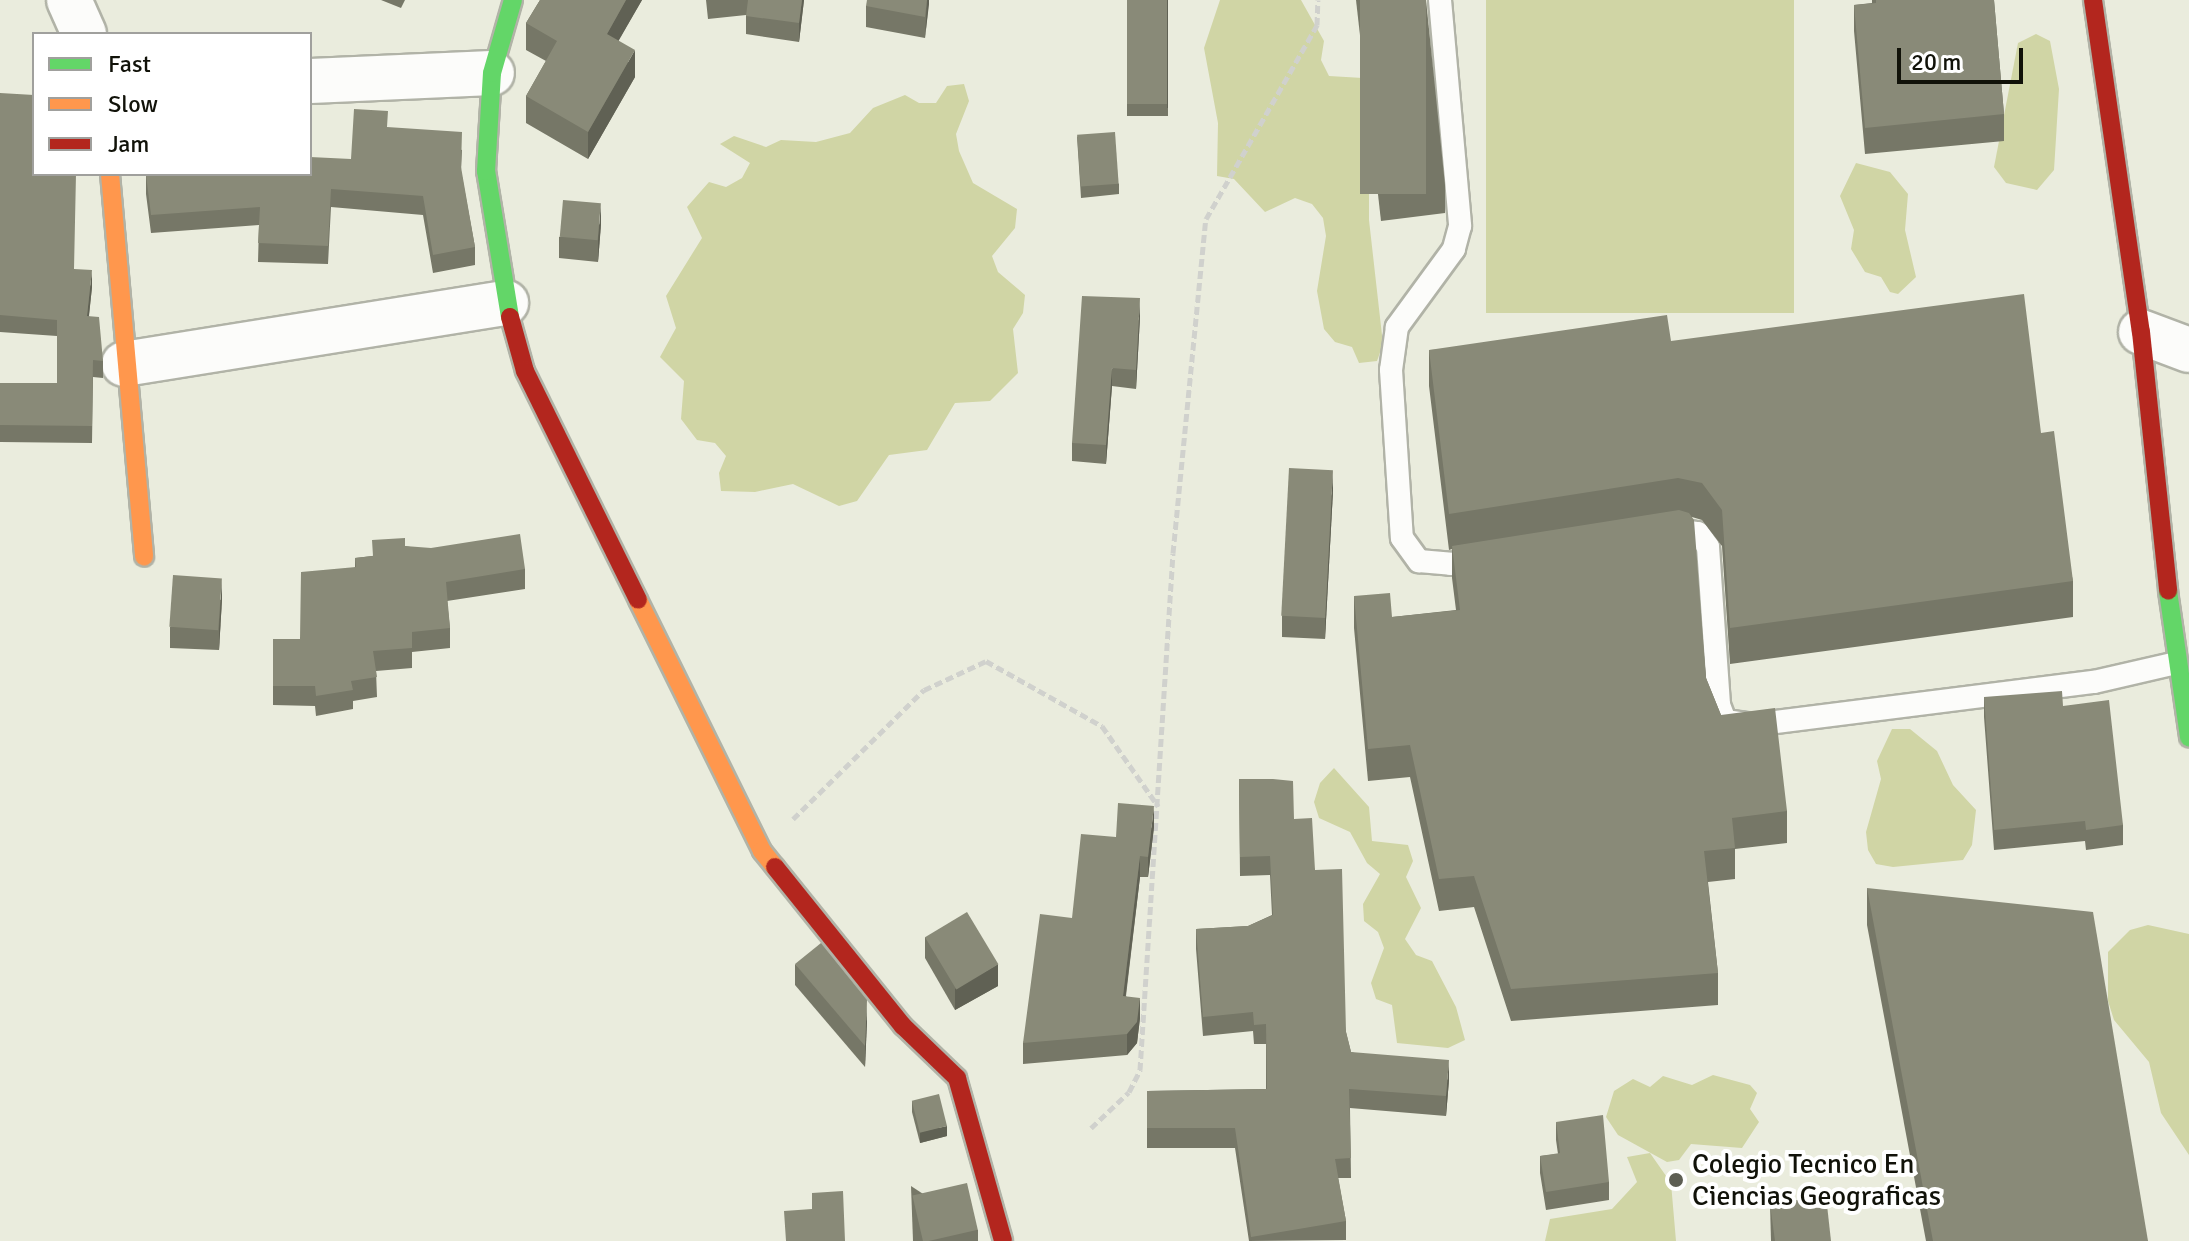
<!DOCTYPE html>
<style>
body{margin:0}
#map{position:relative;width:2189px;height:1241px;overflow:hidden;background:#eaecdd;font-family:Signika,sans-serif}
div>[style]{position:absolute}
.green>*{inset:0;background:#d0d5a5;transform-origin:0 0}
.path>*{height:5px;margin-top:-2.5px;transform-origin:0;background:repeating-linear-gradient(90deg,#d0d1cd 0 8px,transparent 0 12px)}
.roads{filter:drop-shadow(2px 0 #b1b3a7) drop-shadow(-2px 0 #b1b3a7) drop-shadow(0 2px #b1b3a7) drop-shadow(0 -2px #b1b3a7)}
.lane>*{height:22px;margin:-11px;padding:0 11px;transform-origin:11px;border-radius:11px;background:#fcfcfa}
.street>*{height:44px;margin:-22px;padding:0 22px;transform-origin:22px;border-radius:22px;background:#fcfcfa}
.fast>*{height:18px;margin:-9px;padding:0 9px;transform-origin:9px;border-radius:9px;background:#63d668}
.slow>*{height:18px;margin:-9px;padding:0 9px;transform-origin:9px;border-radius:9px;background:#ff974d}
.jam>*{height:18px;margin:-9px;padding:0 9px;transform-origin:9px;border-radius:9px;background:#b3261e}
.wall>*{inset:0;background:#767767;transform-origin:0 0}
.shaded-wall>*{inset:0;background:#606154;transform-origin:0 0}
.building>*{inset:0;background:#898a78;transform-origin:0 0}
.dots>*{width:22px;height:22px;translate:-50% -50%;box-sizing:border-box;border:4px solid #fff;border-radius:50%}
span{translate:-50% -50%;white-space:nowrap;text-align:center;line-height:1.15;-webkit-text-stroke:8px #fff;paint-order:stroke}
.poi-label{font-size:28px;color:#111209}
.left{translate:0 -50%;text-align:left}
.legend{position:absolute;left:32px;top:32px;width:280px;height:144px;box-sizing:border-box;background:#fff;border:2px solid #a0a09d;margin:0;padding:10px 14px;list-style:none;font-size:24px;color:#111209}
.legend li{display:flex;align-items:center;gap:16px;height:40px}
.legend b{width:40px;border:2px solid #a0a09d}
.scale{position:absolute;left:1897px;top:48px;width:126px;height:36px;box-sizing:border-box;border:4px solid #111209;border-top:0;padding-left:10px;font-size:24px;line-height:28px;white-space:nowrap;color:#111209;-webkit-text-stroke:6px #fff;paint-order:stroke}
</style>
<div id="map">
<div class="green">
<div style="clip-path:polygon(1220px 0,1301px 0,1324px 41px,1321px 60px,1329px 76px,1363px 78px,1369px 115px,1369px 220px,1383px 344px,1377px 361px,1359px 363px,1352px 347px,1335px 342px,1324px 329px,1317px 291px,1326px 236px,1323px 218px,1312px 204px,1295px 198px,1265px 212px,1234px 179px,1217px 176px,1218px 123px,1204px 48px)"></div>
<div style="left:1486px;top:0;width:308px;height:313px"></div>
<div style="clip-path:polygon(2036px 34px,2050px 41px,2059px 89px,2054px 170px,2037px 190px,2006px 183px,1994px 167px,2018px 43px)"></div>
<div style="clip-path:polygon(964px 84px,969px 101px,956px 134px,959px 151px,973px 183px,1017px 209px,1015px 228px,992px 256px,998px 272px,1025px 295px,1023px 313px,1013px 329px,1018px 373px,990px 401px,955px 403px,927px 450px,889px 455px,857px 501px,839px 506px,793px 484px,755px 492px,721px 491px,719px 473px,726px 456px,715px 443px,697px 440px,681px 419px,684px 381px,660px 357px,676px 328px,666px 296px,702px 238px,687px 207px,709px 182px,726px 187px,742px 178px,750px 163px,720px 144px,734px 136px,766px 147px,781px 140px,816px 142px,850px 133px,873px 108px,905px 95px,919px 103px,936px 103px,947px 86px)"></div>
<div style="clip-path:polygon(1856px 163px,1890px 172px,1908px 194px,1905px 230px,1916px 277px,1898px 294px,1890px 292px,1881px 277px,1865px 272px,1851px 249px,1854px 230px,1840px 196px)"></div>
<div style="clip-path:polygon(1892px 729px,1910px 729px,1937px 751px,1953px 785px,1976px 810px,1972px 845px,1963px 860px,1893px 867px,1876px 864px,1868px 850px,1866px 832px,1881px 779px,1877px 761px)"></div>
<div style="clip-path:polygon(1334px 768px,1369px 807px,1372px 841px,1408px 845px,1413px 861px,1406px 877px,1421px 908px,1405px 939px,1416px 955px,1432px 961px,1456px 1007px,1465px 1040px,1448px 1048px,1397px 1043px,1392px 1005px,1376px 999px,1371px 983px,1384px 948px,1378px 932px,1364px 921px,1363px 904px,1380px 874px,1367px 863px,1350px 832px,1319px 818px,1314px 802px,1320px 783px)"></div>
<div style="clip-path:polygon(2148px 925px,2189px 934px,2189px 1155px,2161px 1113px,2149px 1062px,2114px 1020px,2108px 1001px,2108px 952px,2130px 930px)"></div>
<div style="clip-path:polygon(1713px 1075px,1750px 1085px,1757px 1093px,1750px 1109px,1759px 1122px,1742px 1148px,1691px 1144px,1679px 1160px,1667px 1162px,1618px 1135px,1606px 1117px,1614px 1091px,1633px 1079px,1650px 1087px,1663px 1076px,1692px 1085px)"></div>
<div style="clip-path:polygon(1650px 1153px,1671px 1183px,1676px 1241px,1545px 1241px,1550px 1219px,1612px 1209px,1637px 1182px,1627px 1157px)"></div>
</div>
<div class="path">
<div style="left:793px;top:819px;width:184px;rotate:-44.6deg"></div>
<div style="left:924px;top:690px;width:68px;rotate:-25.1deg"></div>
<div style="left:986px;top:661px;width:133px;rotate:29.3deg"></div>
<div style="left:1102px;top:726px;width:98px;rotate:55deg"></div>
<div style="left:1091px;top:1128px;width:52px;rotate:-43.5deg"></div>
<div style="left:1129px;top:1092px;width:25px;rotate:-63deg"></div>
<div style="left:1140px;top:1070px;width:518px;rotate:-86.35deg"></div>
<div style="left:1173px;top:553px;width:336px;rotate:-84.4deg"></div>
<div style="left:1206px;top:219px;width:224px;rotate:-60.2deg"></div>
<div style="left:1317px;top:25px;width:25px;rotate:-88deg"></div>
</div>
<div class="roads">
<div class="lane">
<div style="left:1440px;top:0;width:227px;rotate:84.9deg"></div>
<div style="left:1460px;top:226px;width:24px;rotate:105deg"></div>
<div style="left:1454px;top:249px;width:97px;rotate:126.2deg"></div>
<div style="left:1397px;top:327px;width:43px;rotate:97.9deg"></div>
<div style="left:1391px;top:370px;width:168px;rotate:86.3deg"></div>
<div style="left:1402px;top:538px;width:29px;rotate:54deg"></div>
<div style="left:1419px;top:561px;width:32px;rotate:5deg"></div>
<div style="left:1451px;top:564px;width:30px;rotate:-9deg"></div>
<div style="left:1669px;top:529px;width:29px;rotate:8deg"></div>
<div style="left:1698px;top:533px;width:17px;rotate:54deg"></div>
<div style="left:1708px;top:547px;width:158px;rotate:86deg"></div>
<div style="left:1719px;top:705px;width:17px;rotate:69deg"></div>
<div style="left:1725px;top:721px;width:27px;rotate:8deg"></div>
<div style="left:1752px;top:725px;width:345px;rotate:-7.2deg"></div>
<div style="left:2094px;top:682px;width:84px;rotate:-13deg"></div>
</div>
<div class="street">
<div style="left:69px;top:0;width:37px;rotate:66deg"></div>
<div style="left:310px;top:81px;width:182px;rotate:-2.5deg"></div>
<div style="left:2141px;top:332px;width:51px;rotate:20.6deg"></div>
<div style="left:124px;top:364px;width:387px;rotate:-9.1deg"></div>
</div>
<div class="fast">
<div style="left:510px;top:317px;width:148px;rotate:-99.3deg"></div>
<div style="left:486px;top:171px;width:98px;rotate:-86.5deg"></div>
<div style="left:492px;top:73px;width:76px;rotate:-74deg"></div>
<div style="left:2168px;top:591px;width:148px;rotate:81.8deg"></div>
</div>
<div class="slow">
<div style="left:110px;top:174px;width:384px;rotate:84.9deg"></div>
<div style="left:638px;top:600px;width:280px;rotate:63.7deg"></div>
<div style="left:762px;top:851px;width:21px;rotate:51deg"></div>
</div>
<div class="jam">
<div style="left:2093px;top:0;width:335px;rotate:81.8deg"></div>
<div style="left:2141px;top:332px;width:260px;rotate:84deg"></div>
<div style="left:510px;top:317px;width:56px;rotate:74.5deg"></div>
<div style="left:525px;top:371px;width:255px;rotate:63.7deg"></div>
<div style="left:775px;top:867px;width:204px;rotate:51.2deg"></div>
<div style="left:903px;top:1026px;width:75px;rotate:43.9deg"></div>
<div style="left:957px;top:1078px;width:169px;rotate:74.2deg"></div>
</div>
</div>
<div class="wall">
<div style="clip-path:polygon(381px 0,405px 0,401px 8px)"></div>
<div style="clip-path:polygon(540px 0,642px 0,618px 41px,635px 77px,588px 159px,526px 123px,526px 96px,546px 61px,526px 50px,526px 23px)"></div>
<div style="clip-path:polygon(706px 0,804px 0,799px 42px,746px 34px,746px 15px,708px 19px)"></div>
<div style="clip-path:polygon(929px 0,925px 38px,866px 27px,866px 6px)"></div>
<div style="left:1127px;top:0;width:41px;height:116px"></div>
<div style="clip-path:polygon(1356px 0,1426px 0,1445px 185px,1445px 213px,1381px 221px)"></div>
<div style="clip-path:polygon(1872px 0,1994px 0,2004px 114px,2004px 141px,1865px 154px,1854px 31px,1854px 5px,1872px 3px)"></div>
<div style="clip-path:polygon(0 93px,74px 269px,92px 287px,89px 316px,103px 361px,103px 378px,93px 377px,92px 443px,0 442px,0 383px,57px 383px,57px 336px,0 332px)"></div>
<div style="clip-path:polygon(388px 128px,462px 150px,461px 171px,475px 247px,475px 265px,433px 273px,423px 215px,331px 207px,328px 264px,258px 262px,259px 225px,151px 233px,146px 194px,146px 175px,248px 174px,351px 159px)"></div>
<div style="clip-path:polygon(1077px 136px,1119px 184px,1119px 194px,1081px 198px)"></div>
<div style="clip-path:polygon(601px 224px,598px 262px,559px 258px,559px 237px)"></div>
<div style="clip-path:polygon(1140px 317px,1136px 389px,1112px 386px,1106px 464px,1072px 461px,1072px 443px)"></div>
<div style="clip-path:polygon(1671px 341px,2041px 433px,2073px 581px,2073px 617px,1730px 664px,1722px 546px,1702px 520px,1692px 517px,1706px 678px,1721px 715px,1787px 811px,1787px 843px,1735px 849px,1735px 879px,1708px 882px,1718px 973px,1718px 1005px,1511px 1021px,1474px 907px,1439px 911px,1410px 777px,1368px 781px,1354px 628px,1354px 596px,1392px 617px,1456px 610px,1452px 578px,1452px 549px,1449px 550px,1429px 386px,1429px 350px)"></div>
<div style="clip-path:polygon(1333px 491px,1325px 639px,1282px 637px,1282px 616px)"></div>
<div style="clip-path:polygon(405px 546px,525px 569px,525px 589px,447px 601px,450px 628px,450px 648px,412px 652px,412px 668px,376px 671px,377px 697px,353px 701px,353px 709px,316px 716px,315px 706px,273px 705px,273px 639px,300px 639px,355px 567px,355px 558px,372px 556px)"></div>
<div style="clip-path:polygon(222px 599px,219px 650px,170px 648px,170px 627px)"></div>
<div style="clip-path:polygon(1984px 697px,2063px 706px,2123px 825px,2123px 845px,2086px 850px,2085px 841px,1994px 850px,1984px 717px)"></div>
<div style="clip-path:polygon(1239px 779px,1294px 819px,1315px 870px,1346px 1032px,1351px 1052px,1449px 1080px,1446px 1116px,1350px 1108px,1351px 1178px,1338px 1178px,1346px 1221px,1346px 1240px,1249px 1241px,1235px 1148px,1147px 1148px,1147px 1091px,1266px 1089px,1266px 1044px,1254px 1044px,1253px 1031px,1203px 1036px,1196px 949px,1196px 929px,1248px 926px,1272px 915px,1270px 875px,1240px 876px)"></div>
<div style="clip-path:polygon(1154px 827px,1148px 877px,1140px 877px,1126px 996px,1140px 1018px,1137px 1043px,1127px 1055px,1023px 1064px,1023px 1043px,1116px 837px)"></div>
<div style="clip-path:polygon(1867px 888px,2148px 1241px,1926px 1241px,1867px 925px)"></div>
<div style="clip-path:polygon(925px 937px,998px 986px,955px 1010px,925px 958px)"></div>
<div style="clip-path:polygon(795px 964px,867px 1021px,865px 1067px,795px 985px)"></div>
<div style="clip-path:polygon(912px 1101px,947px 1136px,920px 1143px,912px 1112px)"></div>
<div style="clip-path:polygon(1556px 1122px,1609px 1182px,1609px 1200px,1546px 1210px,1540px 1173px,1540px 1156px,1558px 1154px,1556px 1140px)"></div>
<div style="clip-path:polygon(911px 1186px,978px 1230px,978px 1241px,913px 1241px)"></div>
<div style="clip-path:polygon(1770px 1204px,1831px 1241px,1771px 1241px)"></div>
</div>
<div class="shaded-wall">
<div style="clip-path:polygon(626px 0,642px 0,607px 61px,607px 34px)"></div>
<div style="clip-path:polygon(802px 0,804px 0,799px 42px,799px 23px)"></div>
<div style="clip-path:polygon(927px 0,929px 0,929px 4px,925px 38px)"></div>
<div style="left:1167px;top:0;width:1px;height:108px"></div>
<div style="clip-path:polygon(635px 50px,635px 77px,588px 159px,588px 132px)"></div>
<div style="clip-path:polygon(601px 203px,601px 224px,598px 262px,598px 241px)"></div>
<div style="clip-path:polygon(92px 270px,92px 287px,87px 332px,87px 316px)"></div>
<div style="clip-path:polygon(1140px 298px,1140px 317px,1136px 389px,1136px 370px)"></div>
<div style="clip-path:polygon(1112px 368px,1112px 386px,1106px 464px,1106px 445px)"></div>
<div style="clip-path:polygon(1333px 470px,1333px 491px,1325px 639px,1325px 618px)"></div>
<div style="clip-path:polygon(222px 578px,222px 599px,219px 650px,219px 629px)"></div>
<div style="clip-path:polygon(1154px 806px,1154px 827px,1148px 877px,1148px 857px)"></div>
<div style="clip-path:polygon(1140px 856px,1140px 877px,1123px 1017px,1123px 996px)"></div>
<div style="clip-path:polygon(998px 964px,998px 986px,955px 1010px,955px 989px)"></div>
<div style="clip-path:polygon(1140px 998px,1140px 1018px,1137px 1043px,1127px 1055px,1127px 1034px)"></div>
<div style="clip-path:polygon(867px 1000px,867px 1021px,865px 1067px,865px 1046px)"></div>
<div style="clip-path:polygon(1449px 1060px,1449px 1080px,1446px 1116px,1446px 1096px)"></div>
<div style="clip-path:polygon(947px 1126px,947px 1136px,920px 1143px,920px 1132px)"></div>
</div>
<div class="building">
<div style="clip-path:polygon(540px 0,626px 0,607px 34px,635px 50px,588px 132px,526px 96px,557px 41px,526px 23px)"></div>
<div style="clip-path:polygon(748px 0,802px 0,799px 23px,746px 16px)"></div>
<div style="clip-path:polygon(867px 0,927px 0,925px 17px,866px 6px)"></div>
<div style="left:1127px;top:0;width:40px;height:104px"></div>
<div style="left:1360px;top:0;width:66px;height:194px"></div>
<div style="clip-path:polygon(1876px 0,1994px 0,2004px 114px,1865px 128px,1854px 5px,1876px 3px)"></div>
<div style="clip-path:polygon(0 93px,34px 95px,34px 174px,76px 174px,74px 269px,92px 270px,87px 316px,99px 317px,103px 361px,93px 360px,92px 426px,0 425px,0 383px,57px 383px,57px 320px,0 315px)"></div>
<div style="clip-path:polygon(354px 109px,388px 111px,387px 127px,462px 132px,461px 167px,475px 247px,433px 255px,423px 196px,331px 189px,328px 246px,258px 243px,260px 207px,151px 215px,146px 175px,310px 174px,310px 157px,351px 159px)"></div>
<div style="left:1115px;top:132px;width:52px;height:38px;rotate:86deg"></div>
<div style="left:563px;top:200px;width:38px;height:37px;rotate:5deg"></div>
<div style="clip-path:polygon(2024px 294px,2041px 433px,2054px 431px,2073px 581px,1730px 628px,1722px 510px,1702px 483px,1678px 478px,1449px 514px,1429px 350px,1667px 315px,1671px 341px)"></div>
<div style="clip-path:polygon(1082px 296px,1140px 298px,1136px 370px,1112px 368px,1106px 445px,1072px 443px)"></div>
<div style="left:1289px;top:468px;width:44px;height:148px;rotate:3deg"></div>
<div style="clip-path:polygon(1679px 510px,1689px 513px,1694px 520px,1706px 678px,1721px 715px,1775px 708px,1787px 811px,1732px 818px,1735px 848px,1704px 851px,1718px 973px,1511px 989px,1474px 876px,1439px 879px,1410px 745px,1368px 749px,1354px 596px,1390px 593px,1392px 617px,1460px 610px,1452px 546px)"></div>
<div style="clip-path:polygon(520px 534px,525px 569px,446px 582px,450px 628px,412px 632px,412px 648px,373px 651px,377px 677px,351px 681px,353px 690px,316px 696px,315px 686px,273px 686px,273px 639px,300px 639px,301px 572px,356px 567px,355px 558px,373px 556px,372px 540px,405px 538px,405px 546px,431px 548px)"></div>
<div style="left:173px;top:575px;width:49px;height:52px;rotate:4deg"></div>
<div style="clip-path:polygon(2062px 691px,2063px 706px,2109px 700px,2123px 825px,2086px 830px,2085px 821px,1994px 830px,1984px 697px)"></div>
<div style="clip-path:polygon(1239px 779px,1273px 779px,1293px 781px,1294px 819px,1312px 818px,1315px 870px,1342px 869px,1346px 1032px,1351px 1052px,1449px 1060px,1446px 1096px,1349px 1089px,1351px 1158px,1335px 1159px,1346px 1221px,1251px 1237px,1235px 1128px,1147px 1128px,1147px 1091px,1267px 1089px,1266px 1024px,1254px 1025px,1253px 1012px,1203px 1017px,1196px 929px,1248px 926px,1273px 915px,1270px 856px,1240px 857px)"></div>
<div style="clip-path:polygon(1118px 803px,1154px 806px,1148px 857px,1140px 856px,1123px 996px,1140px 998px,1137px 1022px,1127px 1034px,1023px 1043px,1040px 914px,1072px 918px,1081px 834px,1116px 837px)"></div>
<div style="clip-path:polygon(1867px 888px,2093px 912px,2148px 1241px,1933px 1241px)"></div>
<div style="left:967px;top:912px;width:61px;height:49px;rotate:59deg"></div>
<div style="clip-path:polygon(821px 943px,867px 1000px,865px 1046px,795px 964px)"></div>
<div style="left:939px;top:1094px;width:33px;height:28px;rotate:76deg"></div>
<div style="clip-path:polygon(1603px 1115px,1609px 1182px,1546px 1192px,1540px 1156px,1560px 1153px,1556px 1122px)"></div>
<div style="left:967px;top:1183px;width:48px;height:56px;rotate:77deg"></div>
<div style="clip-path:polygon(843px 1191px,845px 1241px,786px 1241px,784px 1211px,812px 1209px,812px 1193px)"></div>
<div style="clip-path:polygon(1826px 1196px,1831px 1241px,1775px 1241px,1770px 1204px)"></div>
</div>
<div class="dots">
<div style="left:1676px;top:1180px;background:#5d5e53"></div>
</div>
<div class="poi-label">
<span class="left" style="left:1692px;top:1180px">Colegio Tecnico En<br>Ciencias Geograficas</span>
</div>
<ul class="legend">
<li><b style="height:10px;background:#63d668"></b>Fast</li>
<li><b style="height:10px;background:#ff974d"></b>Slow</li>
<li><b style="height:10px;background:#b3261e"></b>Jam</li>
</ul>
<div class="scale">20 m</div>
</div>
